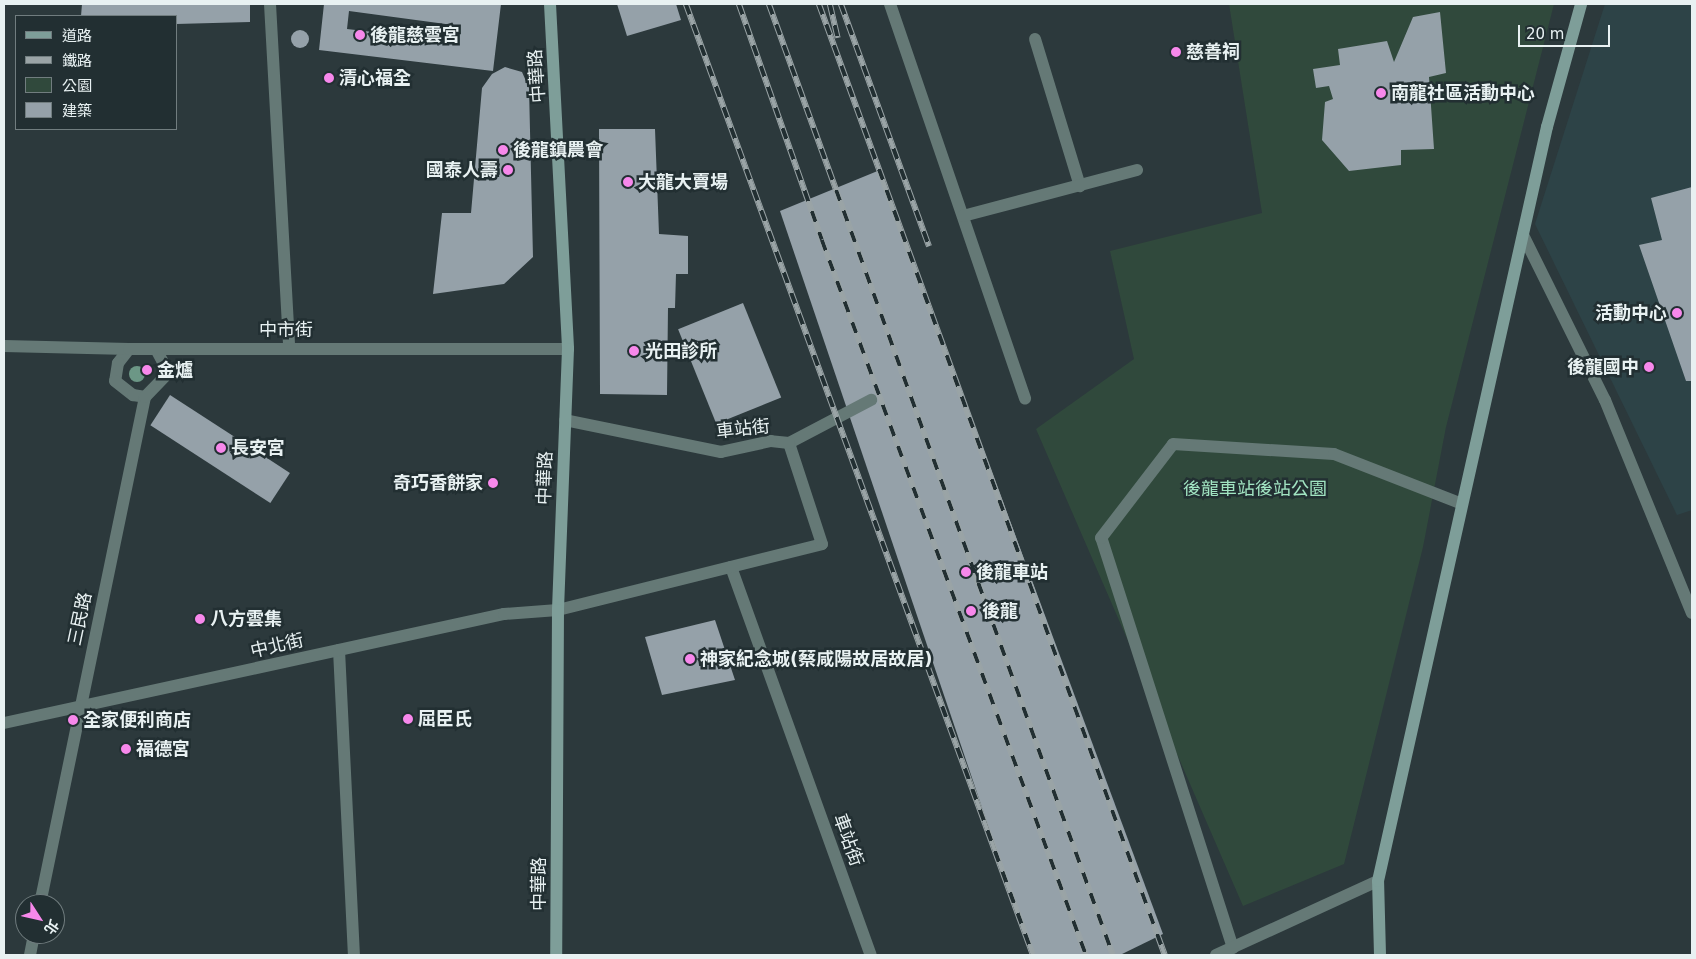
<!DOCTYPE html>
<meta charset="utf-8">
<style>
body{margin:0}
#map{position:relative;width:1696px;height:959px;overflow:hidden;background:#2c393c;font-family:"DejaVu Sans","Noto Sans TC",sans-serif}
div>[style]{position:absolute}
.built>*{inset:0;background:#2d4347}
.green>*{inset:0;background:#30493c}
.building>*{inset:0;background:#95a1a9;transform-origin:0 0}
.round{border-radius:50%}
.lane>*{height:12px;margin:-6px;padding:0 6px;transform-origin:6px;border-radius:6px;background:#657976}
.street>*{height:12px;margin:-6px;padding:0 6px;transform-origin:6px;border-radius:6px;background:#657976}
.secondary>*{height:12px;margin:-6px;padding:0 6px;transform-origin:6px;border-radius:6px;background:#7e9e99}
.rail>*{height:5.5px;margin-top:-2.75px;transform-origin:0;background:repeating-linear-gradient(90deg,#222f32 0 11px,#9aa4a6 0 22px);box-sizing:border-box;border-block:1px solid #9aa4a6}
.trees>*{width:16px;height:16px;margin:-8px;border-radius:50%;background:#6c9786}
.dots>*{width:14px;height:14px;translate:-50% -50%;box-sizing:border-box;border:2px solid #222f32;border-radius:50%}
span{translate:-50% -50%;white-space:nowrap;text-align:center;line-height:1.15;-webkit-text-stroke:5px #222f32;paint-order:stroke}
.poi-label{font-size:18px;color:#e8f1f2;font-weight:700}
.left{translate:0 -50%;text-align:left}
.right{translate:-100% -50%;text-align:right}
.street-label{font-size:18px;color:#e8f1f2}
.park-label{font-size:18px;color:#a1e4c2}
.frame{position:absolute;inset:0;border:5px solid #e8f1f2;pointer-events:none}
.legend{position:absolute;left:15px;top:15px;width:162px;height:115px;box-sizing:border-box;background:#222f32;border:1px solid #717d7f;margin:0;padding:6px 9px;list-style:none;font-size:15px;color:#e8f1f2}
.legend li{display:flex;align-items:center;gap:10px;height:25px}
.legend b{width:25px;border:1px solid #717d7f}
.north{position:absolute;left:15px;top:894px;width:50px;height:50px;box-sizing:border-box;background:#222f32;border:1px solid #717d7f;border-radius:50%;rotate:125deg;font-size:14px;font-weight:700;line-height:20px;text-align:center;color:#e8f1f2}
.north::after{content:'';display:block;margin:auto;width:18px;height:22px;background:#f788eb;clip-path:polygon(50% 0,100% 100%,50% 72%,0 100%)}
.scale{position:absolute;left:1518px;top:25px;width:92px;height:22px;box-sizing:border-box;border:2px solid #e8f1f2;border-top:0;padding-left:6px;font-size:15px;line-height:18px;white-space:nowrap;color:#e8f1f2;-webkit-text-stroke:4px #222f32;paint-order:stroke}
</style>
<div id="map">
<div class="built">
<div style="clip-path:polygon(1605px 4px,1692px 4px,1692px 510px,1677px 515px,1535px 224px)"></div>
</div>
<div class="green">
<div style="clip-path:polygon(1229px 4px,1554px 4px,1446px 427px,1423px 547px,1344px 864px,1243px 906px,1036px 429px,1134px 359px,1110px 251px,1262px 213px)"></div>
</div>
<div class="building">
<div style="clip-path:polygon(82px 4px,250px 4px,250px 22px,176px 24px,176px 16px,81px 16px)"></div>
<div style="clip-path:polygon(evenodd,324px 4px,501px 4px,493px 71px,319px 50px,324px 4px,349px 11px,453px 25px,450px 41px,347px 29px,349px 11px)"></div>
<div style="clip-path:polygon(617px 4px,676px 4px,681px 20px,627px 36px)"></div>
<div style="clip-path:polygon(1440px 12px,1446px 73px,1429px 77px,1434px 149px,1401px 150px,1401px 165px,1349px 171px,1322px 140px,1325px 102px,1333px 99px,1329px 86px,1316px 88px,1313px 69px,1340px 65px,1338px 49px,1387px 41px,1394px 62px,1413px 17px)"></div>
<div class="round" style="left:291px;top:30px;width:18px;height:18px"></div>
<div style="clip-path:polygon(505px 67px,522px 72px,529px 88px,533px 257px,504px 284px,433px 294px,442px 213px,471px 213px,482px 88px,492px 74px)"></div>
<div style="clip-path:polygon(599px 129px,655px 129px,659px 234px,688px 236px,688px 274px,676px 274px,675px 308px,668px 308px,667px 395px,600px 394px)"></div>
<div style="clip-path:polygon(880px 170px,1163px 934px,1120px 955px,1032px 955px,780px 211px)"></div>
<div style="clip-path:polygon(1692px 187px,1692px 381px,1686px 381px,1639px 245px,1662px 240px,1651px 198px)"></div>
<div style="left:743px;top:303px;width:102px;height:70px;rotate:68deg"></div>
<div class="round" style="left:143px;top:367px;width:8px;height:8px"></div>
<div style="left:170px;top:395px;width:143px;height:36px;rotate:33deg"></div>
<div style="clip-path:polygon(715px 620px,735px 680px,662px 695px,645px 637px)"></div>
</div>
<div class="lane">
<div style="left:890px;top:4px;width:417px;rotate:71.1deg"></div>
<div style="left:1035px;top:39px;width:154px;rotate:73deg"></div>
<div style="left:963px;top:216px;width:180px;rotate:-14.8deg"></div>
<div style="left:1523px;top:235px;width:184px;rotate:63.6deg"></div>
<div style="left:1605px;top:400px;width:230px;rotate:67.8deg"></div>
<div style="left:129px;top:349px;width:18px;rotate:128deg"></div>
<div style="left:118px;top:363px;width:18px;rotate:99deg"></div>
<div style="left:115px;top:381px;width:23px;rotate:38deg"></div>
<div style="left:133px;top:395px;width:12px;rotate:9deg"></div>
<div style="left:789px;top:443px;width:93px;rotate:-27.7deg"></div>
<div style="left:339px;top:650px;width:305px;rotate:87.2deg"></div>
<div style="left:40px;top:904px;width:518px;rotate:-78.3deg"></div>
<div style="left:145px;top:397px;width:28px;rotate:-46deg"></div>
<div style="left:164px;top:377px;width:11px;rotate:-85deg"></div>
<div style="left:165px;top:366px;width:19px;rotate:-118deg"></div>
<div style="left:1233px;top:948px;width:431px;rotate:-107.8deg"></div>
<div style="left:1101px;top:538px;width:118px;rotate:-52.5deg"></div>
<div style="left:1173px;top:444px;width:161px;rotate:3.6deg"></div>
<div style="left:1334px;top:454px;width:137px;rotate:21.3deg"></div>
<div style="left:30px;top:955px;width:21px;rotate:-79deg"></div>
</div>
<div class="street">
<div style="left:270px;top:4px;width:344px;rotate:86.8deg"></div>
<div style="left:4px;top:346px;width:125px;rotate:1.4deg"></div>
<div style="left:129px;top:349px;width:439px"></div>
<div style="left:731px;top:567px;width:412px;rotate:70.2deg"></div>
<div style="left:4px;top:723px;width:512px;rotate:-12.3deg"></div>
<div style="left:504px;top:614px;width:54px;rotate:-4.2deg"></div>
<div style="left:558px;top:610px;width:272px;rotate:-14deg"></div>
<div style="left:822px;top:544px;width:106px;rotate:-108.1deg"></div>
<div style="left:789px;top:443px;width:18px;rotate:-174deg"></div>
<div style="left:771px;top:441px;width:51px;rotate:167.6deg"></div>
<div style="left:721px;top:452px;width:159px;rotate:-168.4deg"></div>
<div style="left:1216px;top:955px;width:178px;rotate:-24.6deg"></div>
</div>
<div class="secondary">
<div style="left:550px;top:4px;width:345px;rotate:87deg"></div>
<div style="left:568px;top:349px;width:261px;rotate:92.2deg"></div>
<div style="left:558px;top:610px;width:345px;rotate:90.3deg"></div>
<div style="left:1380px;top:955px;width:74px;rotate:-91.5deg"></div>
<div style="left:1378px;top:881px;width:773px;rotate:-77.37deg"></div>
<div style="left:1547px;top:127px;width:128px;rotate:-74.5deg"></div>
</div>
<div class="rail">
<div style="left:686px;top:4px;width:1012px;rotate:69.95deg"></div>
<div style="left:739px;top:4px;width:250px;rotate:70.6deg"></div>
<div style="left:822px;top:240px;width:762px;rotate:69.73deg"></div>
<div style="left:769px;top:4px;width:1011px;rotate:70.11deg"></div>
<div style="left:819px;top:4px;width:1012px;rotate:70.01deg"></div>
<div style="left:830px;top:4px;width:35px;rotate:77deg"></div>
<div style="left:841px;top:4px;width:258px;rotate:70deg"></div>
</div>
<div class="trees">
<div style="left:137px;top:374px"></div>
</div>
<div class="dots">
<div style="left:360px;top:35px;background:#f788eb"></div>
<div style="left:1176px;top:52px;background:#f788eb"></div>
<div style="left:329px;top:78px;background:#f788eb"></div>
<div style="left:1381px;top:93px;background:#f788eb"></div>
<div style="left:503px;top:150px;background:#f788eb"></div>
<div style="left:508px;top:170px;background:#f788eb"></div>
<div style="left:628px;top:182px;background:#f788eb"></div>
<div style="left:1677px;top:313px;background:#f788eb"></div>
<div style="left:634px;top:351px;background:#f788eb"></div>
<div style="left:1649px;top:367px;background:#f788eb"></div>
<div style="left:147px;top:370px;background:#f788eb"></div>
<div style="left:221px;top:448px;background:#f788eb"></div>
<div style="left:493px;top:483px;background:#f788eb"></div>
<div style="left:966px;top:572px;background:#f788eb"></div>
<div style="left:971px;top:611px;background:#f788eb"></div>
<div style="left:200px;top:619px;background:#f788eb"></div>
<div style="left:690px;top:659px;background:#f788eb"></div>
<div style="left:408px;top:719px;background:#f788eb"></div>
<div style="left:73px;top:720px;background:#f788eb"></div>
<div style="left:126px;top:749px;background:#f788eb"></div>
</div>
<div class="poi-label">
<span class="left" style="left:370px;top:35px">後龍慈雲宮</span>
<span class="left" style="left:1186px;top:52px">慈善祠</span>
<span class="left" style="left:339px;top:78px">清心福全</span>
<span class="left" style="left:1391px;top:93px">南龍社區活動中心</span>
<span class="left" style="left:513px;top:150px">後龍鎮農會</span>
<span class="right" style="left:498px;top:170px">國泰人壽</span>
<span class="left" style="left:638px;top:182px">大龍大賣場</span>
<span class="right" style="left:1667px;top:313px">活動中心</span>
<span class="left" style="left:645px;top:351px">光田診所</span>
<span class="right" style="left:1639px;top:367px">後龍國中</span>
<span class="left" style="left:157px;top:370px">金爐</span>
<span class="left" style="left:231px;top:448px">長安宮</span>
<span class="right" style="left:483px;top:483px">奇巧香餅家</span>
<span class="left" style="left:976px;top:572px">後龍車站</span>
<span class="left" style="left:982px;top:611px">後龍</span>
<span class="left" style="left:210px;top:619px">八方雲集</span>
<span class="left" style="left:700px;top:659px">神家紀念城(蔡咸陽故居故居)</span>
<span class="left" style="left:418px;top:719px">屈臣氏</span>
<span class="left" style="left:83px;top:720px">全家便利商店</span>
<span class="left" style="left:136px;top:749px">福德宮</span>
</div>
<div class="street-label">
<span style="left:537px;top:76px;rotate:-94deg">中華路</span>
<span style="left:286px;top:330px">中市街</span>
<span style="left:743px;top:429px;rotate:-6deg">車站街</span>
<span style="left:545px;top:478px;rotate:-88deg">中華路</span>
<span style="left:80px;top:619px;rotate:-78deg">三民路</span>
<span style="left:277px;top:646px;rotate:-13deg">中北街</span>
<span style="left:848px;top:840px;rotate:70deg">車站街</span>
<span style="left:539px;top:884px;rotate:-90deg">中華路</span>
</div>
<div class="park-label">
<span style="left:1255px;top:489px">後龍車站後站公園</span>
</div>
<div class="frame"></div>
<ul class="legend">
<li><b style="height:6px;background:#7e9e99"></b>道路</li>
<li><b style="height:6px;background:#9aa4a6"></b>鐵路</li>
<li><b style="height:14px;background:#30493c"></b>公園</li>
<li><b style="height:14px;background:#95a1a9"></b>建築</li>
</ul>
<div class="north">北</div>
<div class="scale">20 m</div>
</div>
